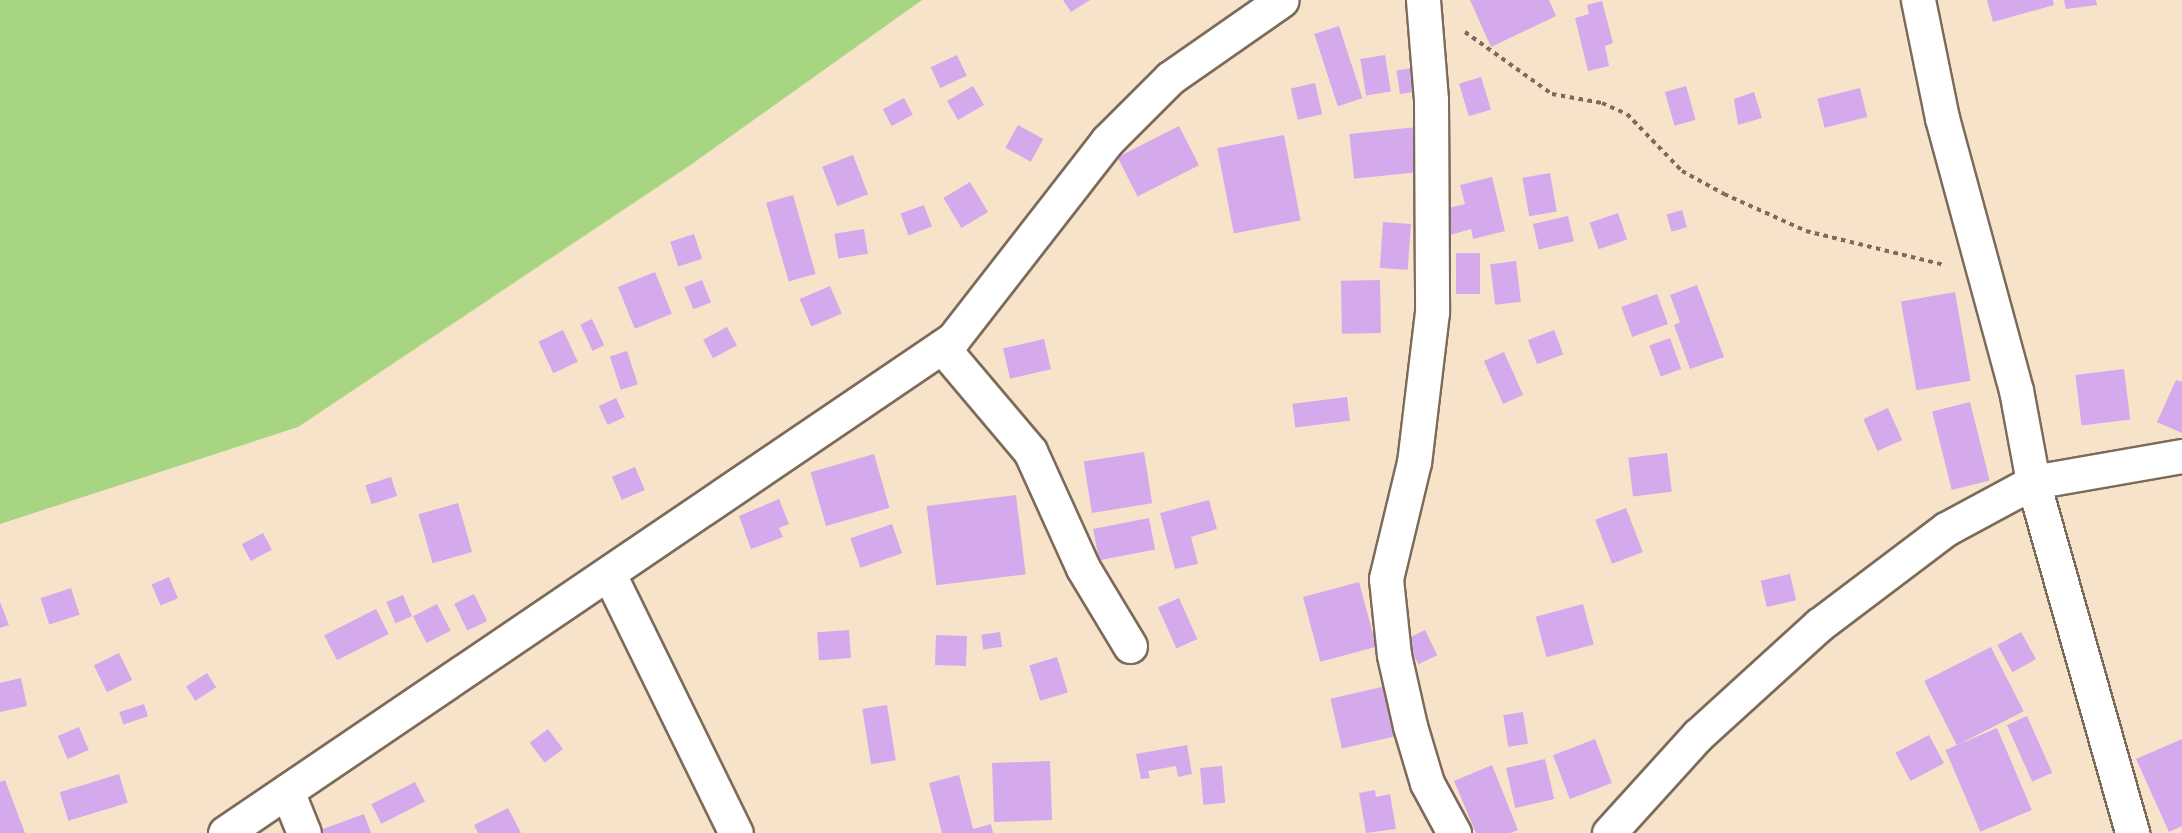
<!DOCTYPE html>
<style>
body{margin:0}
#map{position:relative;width:2182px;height:833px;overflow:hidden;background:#f6e3ca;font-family:"Patrick Hand",sans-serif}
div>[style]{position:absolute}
.green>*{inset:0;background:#a7d582}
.building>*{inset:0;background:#d4aaec;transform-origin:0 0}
.path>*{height:4px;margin-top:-2px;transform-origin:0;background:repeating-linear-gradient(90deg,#7c6b5a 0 4.5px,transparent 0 9px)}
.roads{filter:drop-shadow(2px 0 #7c6b5a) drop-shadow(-2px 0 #7c6b5a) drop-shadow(0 2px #7c6b5a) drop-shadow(0 -2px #7c6b5a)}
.street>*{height:33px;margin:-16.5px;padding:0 16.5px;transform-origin:16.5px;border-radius:16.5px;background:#fff}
span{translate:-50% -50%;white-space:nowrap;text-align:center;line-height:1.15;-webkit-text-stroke:6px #fbf7ec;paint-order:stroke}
</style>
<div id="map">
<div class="green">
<div style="clip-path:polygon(0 0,922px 0,689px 166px,298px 427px,0 524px)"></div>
</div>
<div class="building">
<div style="clip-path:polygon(1063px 0,1090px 0,1071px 12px)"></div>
<div style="clip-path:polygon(1470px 0,1549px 0,1556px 16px,1491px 47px)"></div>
<div style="clip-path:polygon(1987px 0,2053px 0,2054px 5px,1993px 22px)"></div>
<div style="clip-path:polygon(2064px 0,2096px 0,2097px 5px,2066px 9px)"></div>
<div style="clip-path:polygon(1602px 1px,1613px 43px,1605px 46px,1609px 66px,1588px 71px,1575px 18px,1589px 14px,1587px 5px)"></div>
<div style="left:1339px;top:26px;width:76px;height:26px;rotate:72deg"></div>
<div style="left:957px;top:55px;width:23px;height:29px;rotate:65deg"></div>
<div style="left:1385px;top:55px;width:37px;height:25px;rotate:81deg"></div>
<div style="left:1424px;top:66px;width:24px;height:28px;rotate:81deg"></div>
<div style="left:1481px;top:77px;width:34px;height:23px;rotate:73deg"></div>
<div style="left:1315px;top:83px;width:32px;height:25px;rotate:77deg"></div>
<div style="left:973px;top:86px;width:22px;height:30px;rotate:60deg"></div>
<div style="left:1686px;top:86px;width:35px;height:22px;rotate:74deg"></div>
<div style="left:1860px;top:88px;width:30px;height:44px;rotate:76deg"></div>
<div style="clip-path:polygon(1754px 92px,1762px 118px,1738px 125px,1734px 99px)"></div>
<div style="left:904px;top:98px;width:19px;height:24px;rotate:62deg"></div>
<div style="left:1018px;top:125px;width:29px;height:26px;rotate:29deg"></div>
<div style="left:1179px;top:126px;width:44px;height:69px;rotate:63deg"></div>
<div style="left:1417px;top:127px;width:45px;height:68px;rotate:84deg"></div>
<div style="left:1284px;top:135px;width:87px;height:68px;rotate:79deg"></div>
<div style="left:853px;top:155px;width:42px;height:33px;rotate:69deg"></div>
<div style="left:1550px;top:173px;width:39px;height:28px;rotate:80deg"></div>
<div style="clip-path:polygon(1492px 177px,1505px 231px,1473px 239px,1471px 229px,1450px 235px,1444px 209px,1465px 204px,1460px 185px)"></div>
<div style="left:970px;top:182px;width:35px;height:31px;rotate:59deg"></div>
<div style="left:793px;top:195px;width:82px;height:28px;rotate:74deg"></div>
<div style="left:924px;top:205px;width:23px;height:25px;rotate:70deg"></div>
<div style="left:1682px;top:210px;width:18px;height:16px;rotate:74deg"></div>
<div style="left:1618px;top:213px;width:28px;height:30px;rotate:71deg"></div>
<div style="left:1568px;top:216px;width:26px;height:36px;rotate:77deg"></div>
<div style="left:1383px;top:222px;width:28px;height:46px;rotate:4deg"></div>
<div style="left:864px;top:229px;width:25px;height:30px;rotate:81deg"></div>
<div style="left:694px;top:234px;width:26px;height:25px;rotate:72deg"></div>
<div style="left:1456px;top:253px;width:24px;height:41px"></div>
<div style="left:1516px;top:261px;width:41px;height:26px;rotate:83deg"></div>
<div style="left:655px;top:272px;width:45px;height:40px;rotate:68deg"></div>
<div style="left:702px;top:280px;width:24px;height:19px;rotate:68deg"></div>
<div style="left:1380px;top:280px;width:53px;height:39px;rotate:89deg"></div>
<div style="clip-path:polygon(1697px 285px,1724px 357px,1690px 369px,1674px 325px,1680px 322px,1670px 295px)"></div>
<div style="left:830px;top:286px;width:30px;height:33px;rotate:67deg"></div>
<div style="left:1955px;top:292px;width:90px;height:55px;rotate:80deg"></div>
<div style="left:1657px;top:294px;width:32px;height:38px;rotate:70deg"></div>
<div style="left:592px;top:319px;width:29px;height:13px;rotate:65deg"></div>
<div style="left:727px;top:327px;width:21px;height:27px;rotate:62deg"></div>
<div style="left:563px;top:330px;width:35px;height:27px;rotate:65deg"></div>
<div style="left:1554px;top:330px;width:26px;height:28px;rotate:69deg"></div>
<div style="left:1670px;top:338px;width:33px;height:22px;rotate:70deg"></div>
<div style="left:1044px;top:339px;width:31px;height:42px;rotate:77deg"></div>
<div style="left:627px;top:351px;width:35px;height:18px;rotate:72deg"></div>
<div style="left:1504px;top:352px;width:47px;height:22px;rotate:66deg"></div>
<div style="left:2124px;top:369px;width:51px;height:49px;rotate:83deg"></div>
<div style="clip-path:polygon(2176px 380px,2182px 382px,2182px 433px,2157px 422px)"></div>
<div style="left:1347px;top:397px;width:24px;height:55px;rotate:83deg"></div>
<div style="left:616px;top:398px;width:21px;height:19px;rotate:65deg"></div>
<div style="left:1970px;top:402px;width:81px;height:39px;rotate:76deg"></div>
<div style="left:1888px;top:408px;width:35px;height:27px;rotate:66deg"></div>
<div style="left:1144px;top:452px;width:52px;height:61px;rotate:81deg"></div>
<div style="left:1667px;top:453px;width:39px;height:39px;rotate:83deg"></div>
<div style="left:874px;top:454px;width:56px;height:66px;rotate:74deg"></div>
<div style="left:635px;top:467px;width:25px;height:25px;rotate:67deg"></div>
<div style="left:391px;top:477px;width:20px;height:27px;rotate:72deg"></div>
<div style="left:1016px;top:495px;width:80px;height:90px;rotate:83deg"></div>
<div style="clip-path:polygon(779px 499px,789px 524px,779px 528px,783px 537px,751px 549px,739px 516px)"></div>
<div style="clip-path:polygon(1209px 500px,1217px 529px,1191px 537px,1198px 564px,1175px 569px,1160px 513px)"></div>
<div style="left:458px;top:503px;width:51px;height:41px;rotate:74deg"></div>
<div style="left:1626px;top:508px;width:47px;height:33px;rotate:69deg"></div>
<div style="left:1149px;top:518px;width:32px;height:57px;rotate:79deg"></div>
<div style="left:892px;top:524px;width:31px;height:44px;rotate:71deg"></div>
<div style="left:263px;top:533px;width:19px;height:24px;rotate:62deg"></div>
<div style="left:1790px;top:574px;width:27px;height:30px;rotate:77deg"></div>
<div style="left:169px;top:577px;width:23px;height:19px;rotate:67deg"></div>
<div style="left:1359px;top:582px;width:67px;height:58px;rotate:75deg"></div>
<div style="left:71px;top:588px;width:28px;height:32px;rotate:72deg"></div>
<div style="left:474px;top:594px;width:30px;height:22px;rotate:64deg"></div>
<div style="left:403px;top:595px;width:23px;height:18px;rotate:67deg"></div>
<div style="left:1179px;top:598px;width:45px;height:23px;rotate:66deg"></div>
<div style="clip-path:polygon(0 602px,9px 625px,0 628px)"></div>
<div style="left:437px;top:604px;width:30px;height:27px;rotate:63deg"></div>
<div style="left:1583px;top:604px;width:42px;height:49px;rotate:75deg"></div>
<div style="left:376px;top:609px;width:28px;height:58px;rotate:63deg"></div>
<div style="left:849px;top:630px;width:28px;height:32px;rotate:86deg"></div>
<div style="left:1425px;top:630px;width:28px;height:21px;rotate:64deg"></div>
<div style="left:1000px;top:632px;width:15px;height:19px;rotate:82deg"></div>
<div style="left:2021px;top:632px;width:31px;height:27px;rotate:61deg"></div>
<div style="left:936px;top:635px;width:31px;height:30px;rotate:2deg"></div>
<div style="left:1991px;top:647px;width:72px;height:75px;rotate:63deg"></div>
<div style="left:119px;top:653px;width:30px;height:28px;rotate:64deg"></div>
<div style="left:1057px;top:657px;width:37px;height:29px;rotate:73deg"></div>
<div style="left:207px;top:673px;width:17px;height:25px;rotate:57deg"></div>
<div style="clip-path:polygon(21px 678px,27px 706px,0 712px,0 683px)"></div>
<div style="left:1386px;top:686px;width:51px;height:57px;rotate:77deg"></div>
<div style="left:144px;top:704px;width:13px;height:26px;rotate:72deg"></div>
<div style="left:887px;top:705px;width:56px;height:25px;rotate:81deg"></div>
<div style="left:1523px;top:712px;width:32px;height:20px;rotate:81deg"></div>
<div style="left:2027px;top:716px;width:62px;height:22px;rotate:66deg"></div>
<div style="left:79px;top:727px;width:25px;height:23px;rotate:67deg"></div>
<div style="left:1997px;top:728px;width:89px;height:56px;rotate:67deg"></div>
<div style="left:548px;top:729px;width:25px;height:23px;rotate:53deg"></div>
<div style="left:1929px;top:735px;width:32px;height:38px;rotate:62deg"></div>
<div style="left:1595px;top:739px;width:47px;height:45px;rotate:69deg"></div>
<div style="clip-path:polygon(2182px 739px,2182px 826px,2169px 832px,2136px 759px)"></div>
<div style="clip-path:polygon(1187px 745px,1192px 774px,1178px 777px,1176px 766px,1148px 771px,1150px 778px,1141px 779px,1136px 754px)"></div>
<div style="left:1545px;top:759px;width:41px;height:40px;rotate:77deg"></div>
<div style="left:1050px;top:761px;width:59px;height:58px;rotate:88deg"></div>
<div style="clip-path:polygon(1492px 765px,1518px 830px,1510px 833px,1476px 833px,1454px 781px)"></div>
<div style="left:1222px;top:766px;width:37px;height:22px;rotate:85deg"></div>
<div style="left:119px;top:774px;width:30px;height:62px;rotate:73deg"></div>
<div style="clip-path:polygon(959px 775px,973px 829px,991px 824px,993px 833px,942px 833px,929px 783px)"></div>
<div style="clip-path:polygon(5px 780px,25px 833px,0 833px,0 782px)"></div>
<div style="left:415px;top:782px;width:22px;height:49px;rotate:63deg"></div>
<div style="clip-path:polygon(1375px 790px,1376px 797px,1390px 794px,1396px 829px,1366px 833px,1359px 793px)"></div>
<div style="clip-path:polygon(508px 808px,521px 833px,478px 833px,474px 825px)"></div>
<div style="clip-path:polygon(364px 814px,371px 833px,322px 833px,320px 830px)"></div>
</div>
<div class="path">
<div style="left:1465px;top:32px;width:107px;rotate:35.5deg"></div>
<div style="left:1552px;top:94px;width:51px;rotate:10.2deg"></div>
<div style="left:1602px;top:103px;width:27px;rotate:24deg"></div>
<div style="left:1627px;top:114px;width:79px;rotate:46deg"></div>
<div style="left:1682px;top:171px;width:48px;rotate:28.7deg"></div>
<div style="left:1724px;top:194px;width:90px;rotate:24.3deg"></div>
<div style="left:1806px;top:231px;width:142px;rotate:13.8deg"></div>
</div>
<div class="roads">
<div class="street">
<div style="left:1423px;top:0;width:100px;rotate:85.4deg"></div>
<div style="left:1431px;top:100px;width:212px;rotate:89.7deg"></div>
<div style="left:1432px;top:312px;width:151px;rotate:96.8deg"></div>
<div style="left:1414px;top:462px;width:120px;rotate:103.5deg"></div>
<div style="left:1386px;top:579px;width:76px;rotate:84deg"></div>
<div style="left:1394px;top:655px;width:73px;rotate:77.3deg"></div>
<div style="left:1410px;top:726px;width:59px;rotate:73.4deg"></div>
<div style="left:1427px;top:783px;width:57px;rotate:61.6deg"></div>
<div style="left:1918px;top:0;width:120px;rotate:78.5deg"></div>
<div style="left:1942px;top:118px;width:282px;rotate:74.8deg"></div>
<div style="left:2016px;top:390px;width:94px;rotate:79.5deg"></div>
<div style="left:2033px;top:482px;width:365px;rotate:74.2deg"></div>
<div style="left:942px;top:347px;width:136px;rotate:49.8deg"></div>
<div style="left:1030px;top:451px;width:128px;rotate:65.6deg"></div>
<div style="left:1083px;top:568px;width:91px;rotate:58.9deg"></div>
<div style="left:609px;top:574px;width:288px;rotate:63.9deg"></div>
<div style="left:287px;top:791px;width:45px;rotate:68deg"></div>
<div style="left:225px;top:833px;width:880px;rotate:-34.16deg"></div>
<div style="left:953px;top:339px;width:251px;rotate:-52.1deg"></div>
<div style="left:1107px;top:141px;width:89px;rotate:-45deg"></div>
<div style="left:1170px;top:78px;width:136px;rotate:-34.9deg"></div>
<div style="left:1609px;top:833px;width:132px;rotate:-47.8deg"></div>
<div style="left:1698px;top:735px;width:164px;rotate:-42.3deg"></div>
<div style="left:1819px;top:625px;width:159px;rotate:-37.1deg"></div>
<div style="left:1946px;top:529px;width:99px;rotate:-28.4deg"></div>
<div style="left:2033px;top:482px;width:151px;rotate:-9.9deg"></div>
</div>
</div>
</div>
